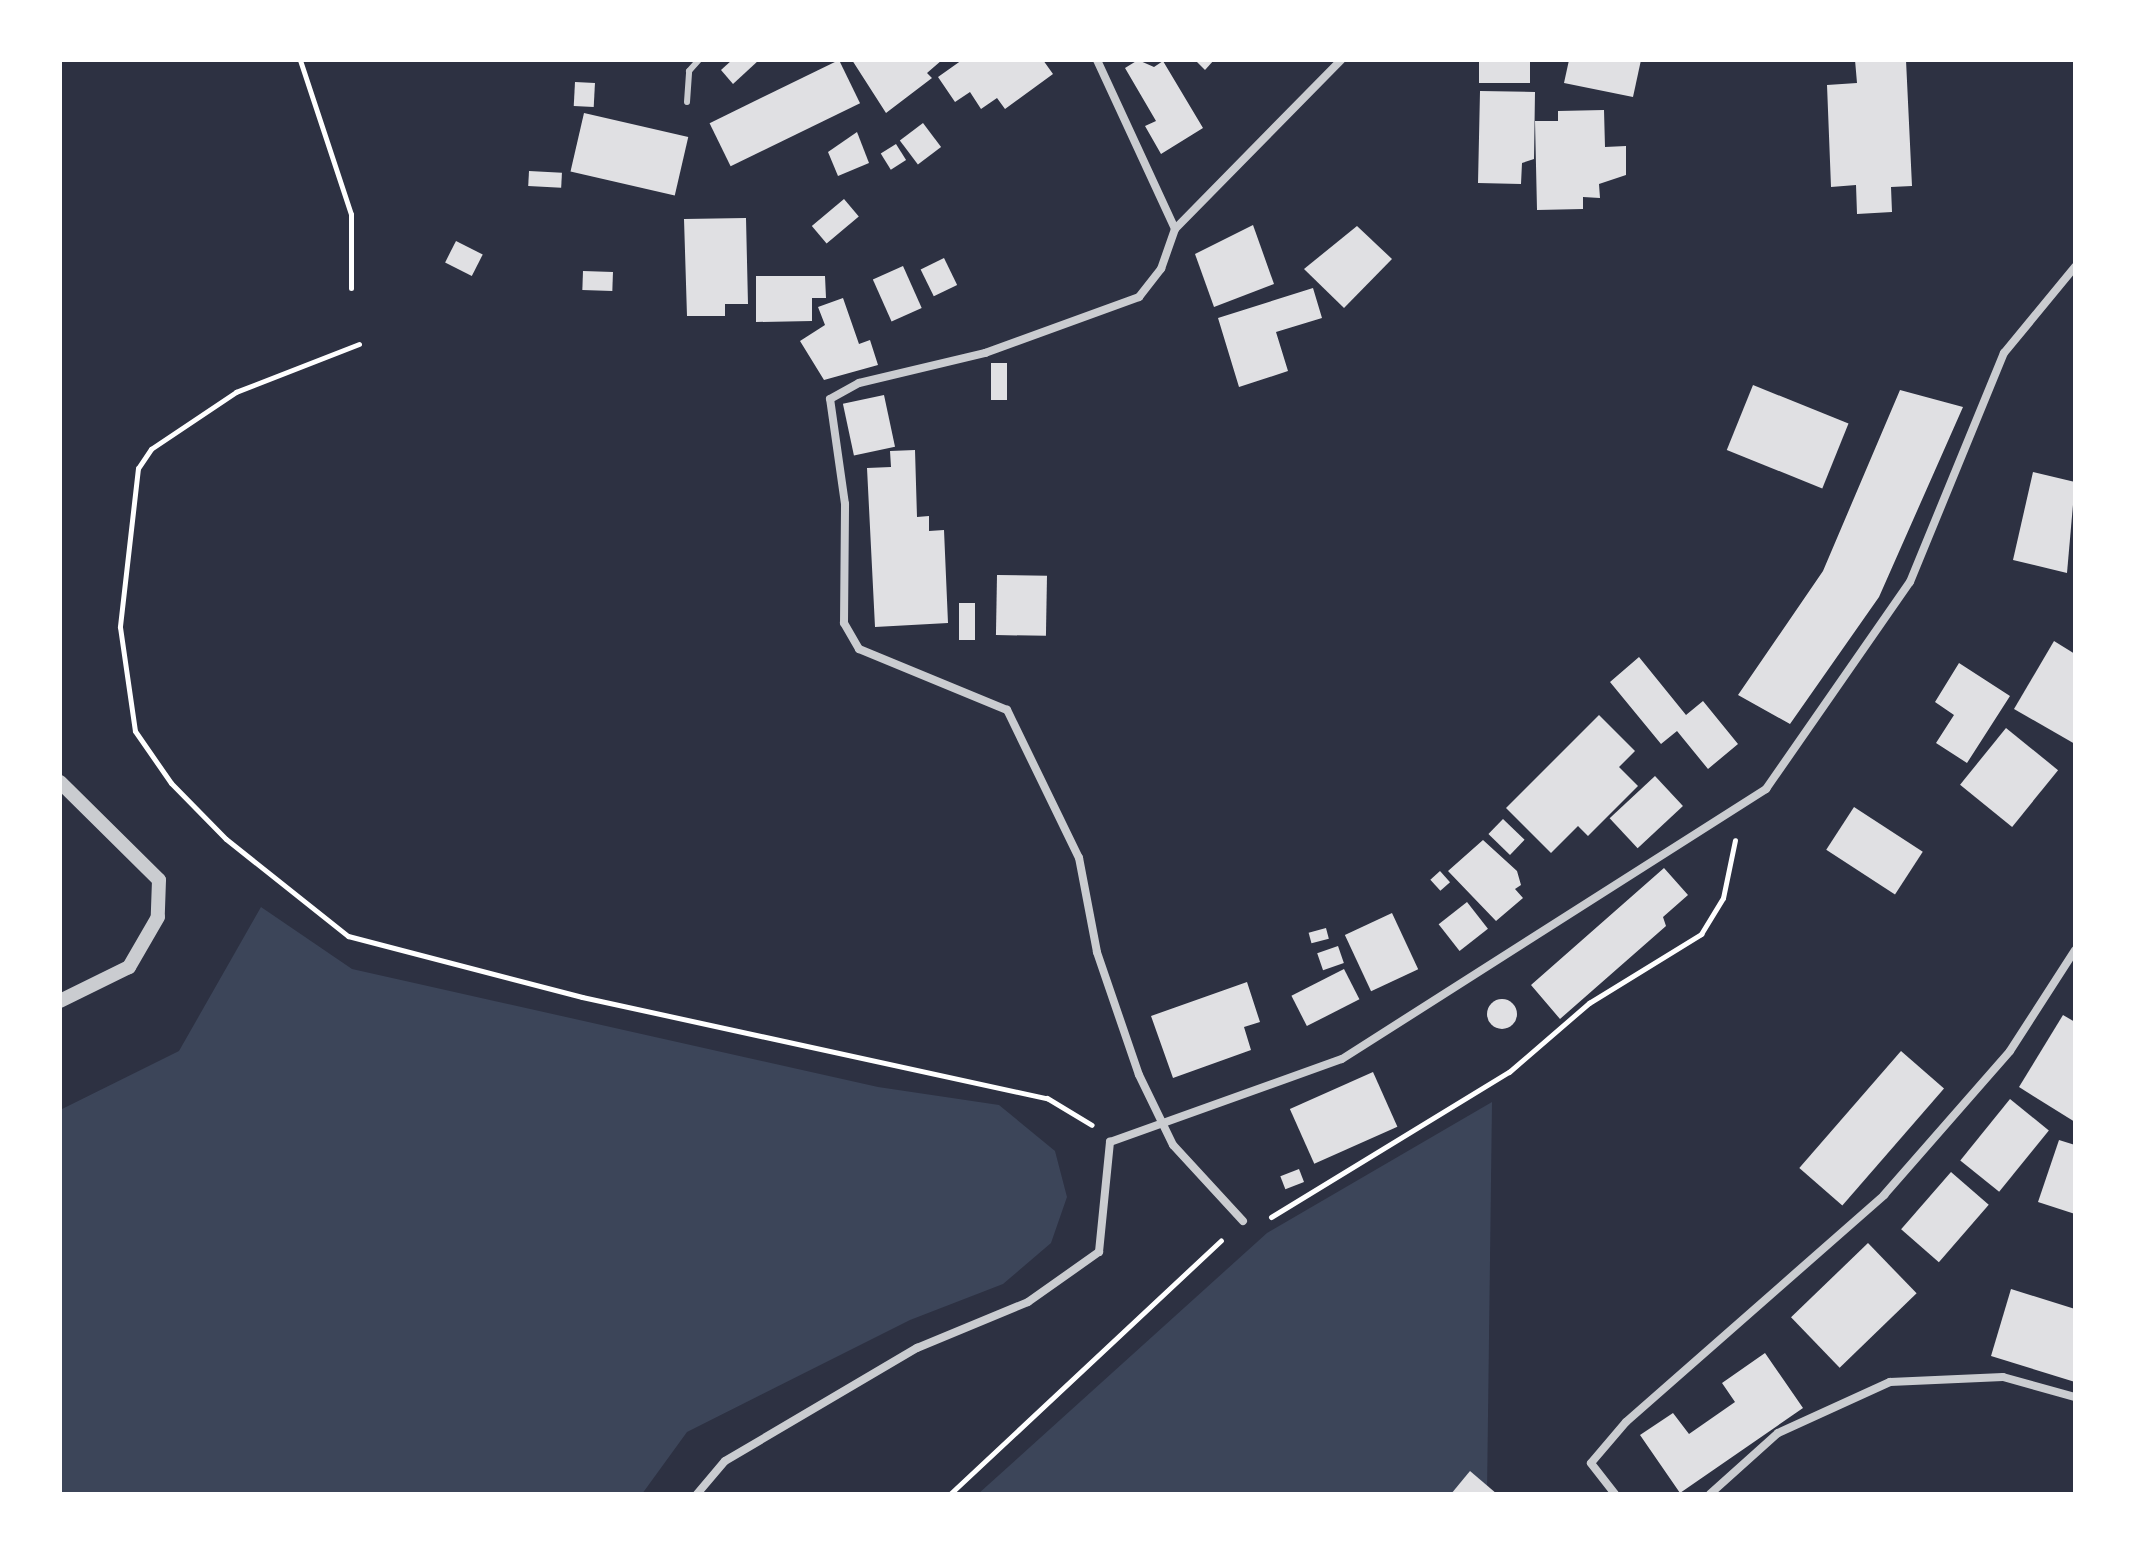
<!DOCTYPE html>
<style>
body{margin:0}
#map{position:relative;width:2135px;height:1554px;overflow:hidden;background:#2d3142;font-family:Quicksand,sans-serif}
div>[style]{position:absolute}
.green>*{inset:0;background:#3c4559}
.building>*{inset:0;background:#e0e0e3;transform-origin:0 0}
.round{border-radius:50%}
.path>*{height:5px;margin:-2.5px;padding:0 2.5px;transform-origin:2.5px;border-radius:2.5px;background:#fff}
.service>*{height:6px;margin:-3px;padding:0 3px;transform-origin:3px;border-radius:3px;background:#caccd0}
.minor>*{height:8px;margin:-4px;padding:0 4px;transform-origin:4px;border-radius:4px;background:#caccd0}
.tertiary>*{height:14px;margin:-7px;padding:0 7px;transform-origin:7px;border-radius:7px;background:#caccd0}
span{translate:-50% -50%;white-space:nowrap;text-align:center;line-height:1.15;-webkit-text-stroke:6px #fff;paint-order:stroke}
.frame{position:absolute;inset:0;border:62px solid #fff;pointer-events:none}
</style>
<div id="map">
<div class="green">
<div style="clip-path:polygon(261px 907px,352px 969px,878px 1087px,999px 1105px,1055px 1151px,1067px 1197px,1051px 1243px,1003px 1284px,910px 1320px,687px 1432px,642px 1494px,60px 1494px,60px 1110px,179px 1051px)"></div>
<div style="clip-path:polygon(1492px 1102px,1487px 1494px,978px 1494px,1267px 1233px)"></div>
</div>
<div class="building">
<div style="clip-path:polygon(732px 60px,759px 60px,733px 84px,721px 70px)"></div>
<div style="left:839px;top:60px;width:48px;height:144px;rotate:64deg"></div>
<div style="clip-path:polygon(852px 60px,942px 60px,927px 73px,932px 78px,886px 113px)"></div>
<div style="clip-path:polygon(962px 60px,1043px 60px,1053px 74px,1005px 109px,997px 98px,981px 109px,970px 92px,955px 102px,938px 77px)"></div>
<div style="clip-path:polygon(1138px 60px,1154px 67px,1163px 61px,1203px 128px,1161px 154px,1145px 126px,1156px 121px,1125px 68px)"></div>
<div style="clip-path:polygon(1195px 60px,1214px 60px,1205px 70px)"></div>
<div style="left:1479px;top:60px;width:51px;height:23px"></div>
<div style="clip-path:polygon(1569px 60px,1641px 60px,1633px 97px,1564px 83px)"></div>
<div style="clip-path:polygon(1855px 60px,1906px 60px,1912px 186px,1891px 187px,1892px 212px,1857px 214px,1856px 185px,1831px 187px,1827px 85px,1857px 83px)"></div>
<div style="left:575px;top:82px;width:20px;height:24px;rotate:3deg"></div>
<div style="clip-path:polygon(1480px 91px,1535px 92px,1534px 159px,1522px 163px,1521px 184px,1478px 183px)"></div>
<div style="clip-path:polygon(1604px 110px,1605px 147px,1626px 146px,1626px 175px,1599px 184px,1600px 198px,1583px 197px,1583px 209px,1537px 210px,1535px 121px,1558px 121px,1558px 111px)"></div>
<div style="left:584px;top:113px;width:107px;height:60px;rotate:13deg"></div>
<div style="left:923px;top:123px;width:30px;height:29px;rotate:53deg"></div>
<div style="clip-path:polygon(857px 132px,869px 163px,838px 176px,828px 152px)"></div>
<div style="left:896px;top:144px;width:19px;height:18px;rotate:58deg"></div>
<div style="left:529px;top:171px;width:33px;height:15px;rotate:3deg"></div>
<div style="left:844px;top:199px;width:23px;height:42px;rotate:50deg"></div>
<div style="clip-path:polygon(746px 218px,748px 304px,725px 304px,725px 316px,687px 316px,684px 219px)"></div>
<div style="clip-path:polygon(1253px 225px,1274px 284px,1214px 307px,1195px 254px)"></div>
<div style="clip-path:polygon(1357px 226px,1392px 259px,1344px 308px,1304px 269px)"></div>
<div style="left:456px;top:241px;width:30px;height:24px;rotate:27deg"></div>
<div style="left:944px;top:258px;width:30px;height:26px;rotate:64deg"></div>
<div style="left:903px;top:266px;width:46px;height:33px;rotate:66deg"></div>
<div style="left:583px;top:271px;width:30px;height:19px;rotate:2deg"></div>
<div style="clip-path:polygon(756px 276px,825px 276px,826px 298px,812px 298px,812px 321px,756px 322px)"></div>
<div style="clip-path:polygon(1313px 288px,1322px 318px,1276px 332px,1288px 371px,1239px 387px,1218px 318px)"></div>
<div style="clip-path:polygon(843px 298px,859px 344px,870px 340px,878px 365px,824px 380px,800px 341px,825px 325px,818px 307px)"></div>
<div style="left:991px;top:363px;width:16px;height:37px"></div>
<div style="left:1753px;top:385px;width:103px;height:70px;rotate:22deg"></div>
<div style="clip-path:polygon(1900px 390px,1963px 407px,1879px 597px,1790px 724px,1738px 695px,1823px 571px)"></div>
<div style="left:884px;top:395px;width:53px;height:42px;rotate:78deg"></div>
<div style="clip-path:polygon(915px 450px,917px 517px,929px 516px,929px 531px,944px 530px,948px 623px,875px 627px,867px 468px,891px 467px,890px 451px)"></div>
<div style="clip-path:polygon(2033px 472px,2075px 482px,2067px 573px,2013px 560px)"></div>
<div style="left:997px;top:575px;width:50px;height:60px;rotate:1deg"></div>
<div style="left:959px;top:603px;width:16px;height:37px"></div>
<div style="clip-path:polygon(2054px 641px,2075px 654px,2075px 744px,2014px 709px)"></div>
<div style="clip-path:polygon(1639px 657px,1686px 715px,1703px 701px,1738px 744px,1708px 769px,1677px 731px,1661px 744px,1610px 682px)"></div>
<div style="clip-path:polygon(1959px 663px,2010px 696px,1967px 763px,1936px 743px,1954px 715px,1935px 702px)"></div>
<div style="clip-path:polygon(1599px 715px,1635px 751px,1619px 767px,1638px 786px,1588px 836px,1578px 826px,1551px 853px,1506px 808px)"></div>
<div style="left:2006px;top:728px;width:67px;height:73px;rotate:39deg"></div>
<div style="left:1655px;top:776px;width:41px;height:62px;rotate:47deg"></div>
<div style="left:1854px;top:807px;width:82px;height:51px;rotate:33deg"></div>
<div style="left:1503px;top:819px;width:30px;height:21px;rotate:44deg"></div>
<div style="clip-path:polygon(1483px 840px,1517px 871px,1521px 885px,1515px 889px,1523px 898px,1496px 921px,1448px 871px)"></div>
<div style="clip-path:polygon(1664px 868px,1688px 895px,1663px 917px,1666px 926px,1560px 1019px,1531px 985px)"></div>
<div style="left:1440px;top:871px;width:15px;height:13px;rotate:48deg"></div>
<div style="left:1467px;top:902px;width:34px;height:36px;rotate:52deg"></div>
<div style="left:1392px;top:913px;width:62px;height:52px;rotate:65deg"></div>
<div style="left:1326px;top:928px;width:11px;height:18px;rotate:75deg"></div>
<div style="left:1338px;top:946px;width:18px;height:22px;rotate:71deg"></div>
<div style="left:1344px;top:969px;width:34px;height:59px;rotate:63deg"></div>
<div style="clip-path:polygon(1247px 982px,1260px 1022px,1244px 1027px,1251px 1050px,1173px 1078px,1151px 1016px)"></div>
<div class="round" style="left:1487px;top:999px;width:30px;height:30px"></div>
<div style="clip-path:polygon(2063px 1015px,2075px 1022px,2075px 1122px,2019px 1087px)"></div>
<div style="left:1901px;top:1051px;width:57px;height:155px;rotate:41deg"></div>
<div style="left:1373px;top:1072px;width:60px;height:91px;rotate:66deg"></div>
<div style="left:2010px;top:1099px;width:50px;height:79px;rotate:39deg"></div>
<div style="clip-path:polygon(2059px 1140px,2075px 1145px,2075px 1214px,2038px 1202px)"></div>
<div style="left:1299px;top:1169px;width:14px;height:20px;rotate:69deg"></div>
<div style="left:1951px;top:1172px;width:50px;height:76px;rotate:41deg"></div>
<div style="left:1868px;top:1243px;width:70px;height:107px;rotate:46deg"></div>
<div style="clip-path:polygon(2011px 1289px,2075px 1309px,2075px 1382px,1991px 1356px)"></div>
<div style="clip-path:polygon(1765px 1353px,1803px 1408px,1680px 1493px,1640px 1435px,1673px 1413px,1689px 1434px,1735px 1402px,1722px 1383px)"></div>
<div style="clip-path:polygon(1470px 1471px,1497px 1494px,1451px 1494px)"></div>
</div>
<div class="path">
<div style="left:300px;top:60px;width:162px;rotate:71.7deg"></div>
<div style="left:351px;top:214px;width:74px;rotate:90deg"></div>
<div style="left:359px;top:344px;width:132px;rotate:158.7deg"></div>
<div style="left:236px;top:392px;width:102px;rotate:146.2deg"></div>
<div style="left:151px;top:449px;width:23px;rotate:124deg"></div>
<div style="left:138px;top:468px;width:160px;rotate:96.5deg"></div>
<div style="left:120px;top:627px;width:105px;rotate:81.8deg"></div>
<div style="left:135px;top:731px;width:63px;rotate:55.3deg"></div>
<div style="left:171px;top:783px;width:78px;rotate:45.5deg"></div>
<div style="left:226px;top:839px;width:156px;rotate:38.5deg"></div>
<div style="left:348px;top:936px;width:242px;rotate:14.6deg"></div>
<div style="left:582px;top:997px;width:476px;rotate:12.3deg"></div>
<div style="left:1047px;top:1098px;width:52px;rotate:31deg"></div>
<div style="left:1271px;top:1217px;width:279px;rotate:-31.4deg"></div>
<div style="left:1509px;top:1072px;width:106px;rotate:-40.8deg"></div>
<div style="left:1589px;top:1003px;width:132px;rotate:-31.6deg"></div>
<div style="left:1701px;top:934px;width:42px;rotate:-58.6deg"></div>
<div style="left:1723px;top:898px;width:59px;rotate:-78.3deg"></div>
<div style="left:950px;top:1494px;width:371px;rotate:-43.1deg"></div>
</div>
<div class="service">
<div style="left:687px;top:102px;width:31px;rotate:-86deg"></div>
<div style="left:689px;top:71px;width:15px;rotate:-48deg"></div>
</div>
<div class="minor">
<div style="left:1097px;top:60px;width:186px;rotate:65.2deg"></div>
<div style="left:1243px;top:1221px;width:103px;rotate:-132.6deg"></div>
<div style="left:1173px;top:1145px;width:78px;rotate:-115.9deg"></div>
<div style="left:1139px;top:1075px;width:130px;rotate:-108.9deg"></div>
<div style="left:1097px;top:952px;width:96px;rotate:-100.8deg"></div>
<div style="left:1079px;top:858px;width:165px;rotate:-115.9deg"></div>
<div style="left:1007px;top:710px;width:160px;rotate:-157.6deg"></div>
<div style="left:859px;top:649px;width:30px;rotate:-120deg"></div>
<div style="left:844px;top:623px;width:119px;rotate:-89.5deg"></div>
<div style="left:845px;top:504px;width:106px;rotate:-98.1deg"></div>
<div style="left:830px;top:399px;width:33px;rotate:-29deg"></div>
<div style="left:859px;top:383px;width:130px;rotate:-13.4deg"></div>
<div style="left:985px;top:353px;width:164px;rotate:-20deg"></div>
<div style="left:1139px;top:297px;width:36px;rotate:-52deg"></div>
<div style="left:1161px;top:269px;width:42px;rotate:-70.7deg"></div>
<div style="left:1175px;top:229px;width:237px;rotate:-45.5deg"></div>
<div style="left:697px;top:1494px;width:43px;rotate:-49.7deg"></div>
<div style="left:725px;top:1461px;width:223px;rotate:-30.5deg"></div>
<div style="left:917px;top:1348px;width:120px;rotate:-22.5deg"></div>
<div style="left:1028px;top:1302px;width:87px;rotate:-35.2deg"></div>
<div style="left:1099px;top:1252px;width:111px;rotate:-84.3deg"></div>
<div style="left:1110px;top:1142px;width:246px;rotate:-19.7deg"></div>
<div style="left:1342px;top:1059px;width:503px;rotate:-32.49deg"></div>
<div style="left:1766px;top:789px;width:252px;rotate:-55.2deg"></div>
<div style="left:1910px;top:582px;width:248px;rotate:-67.7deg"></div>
<div style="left:2004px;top:353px;width:112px;rotate:-50.5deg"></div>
<div style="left:1615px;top:1494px;width:39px;rotate:-128deg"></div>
<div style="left:1591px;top:1463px;width:54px;rotate:-49.5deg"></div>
<div style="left:1626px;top:1422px;width:344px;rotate:-41.3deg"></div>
<div style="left:1884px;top:1195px;width:191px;rotate:-48.8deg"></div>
<div style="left:2010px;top:1051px;width:120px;rotate:-57.2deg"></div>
<div style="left:1710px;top:1494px;width:91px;rotate:-41.9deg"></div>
<div style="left:1778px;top:1433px;width:123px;rotate:-24.5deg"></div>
<div style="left:1890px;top:1382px;width:113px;rotate:-2.5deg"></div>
<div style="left:2003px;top:1377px;width:75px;rotate:15.5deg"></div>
</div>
<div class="tertiary">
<div style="left:60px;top:782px;width:139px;rotate:44.7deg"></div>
<div style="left:159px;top:880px;width:37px;rotate:92deg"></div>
<div style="left:158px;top:917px;width:58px;rotate:120.1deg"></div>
<div style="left:129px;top:967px;width:77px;rotate:153.8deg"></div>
</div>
<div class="frame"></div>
</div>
